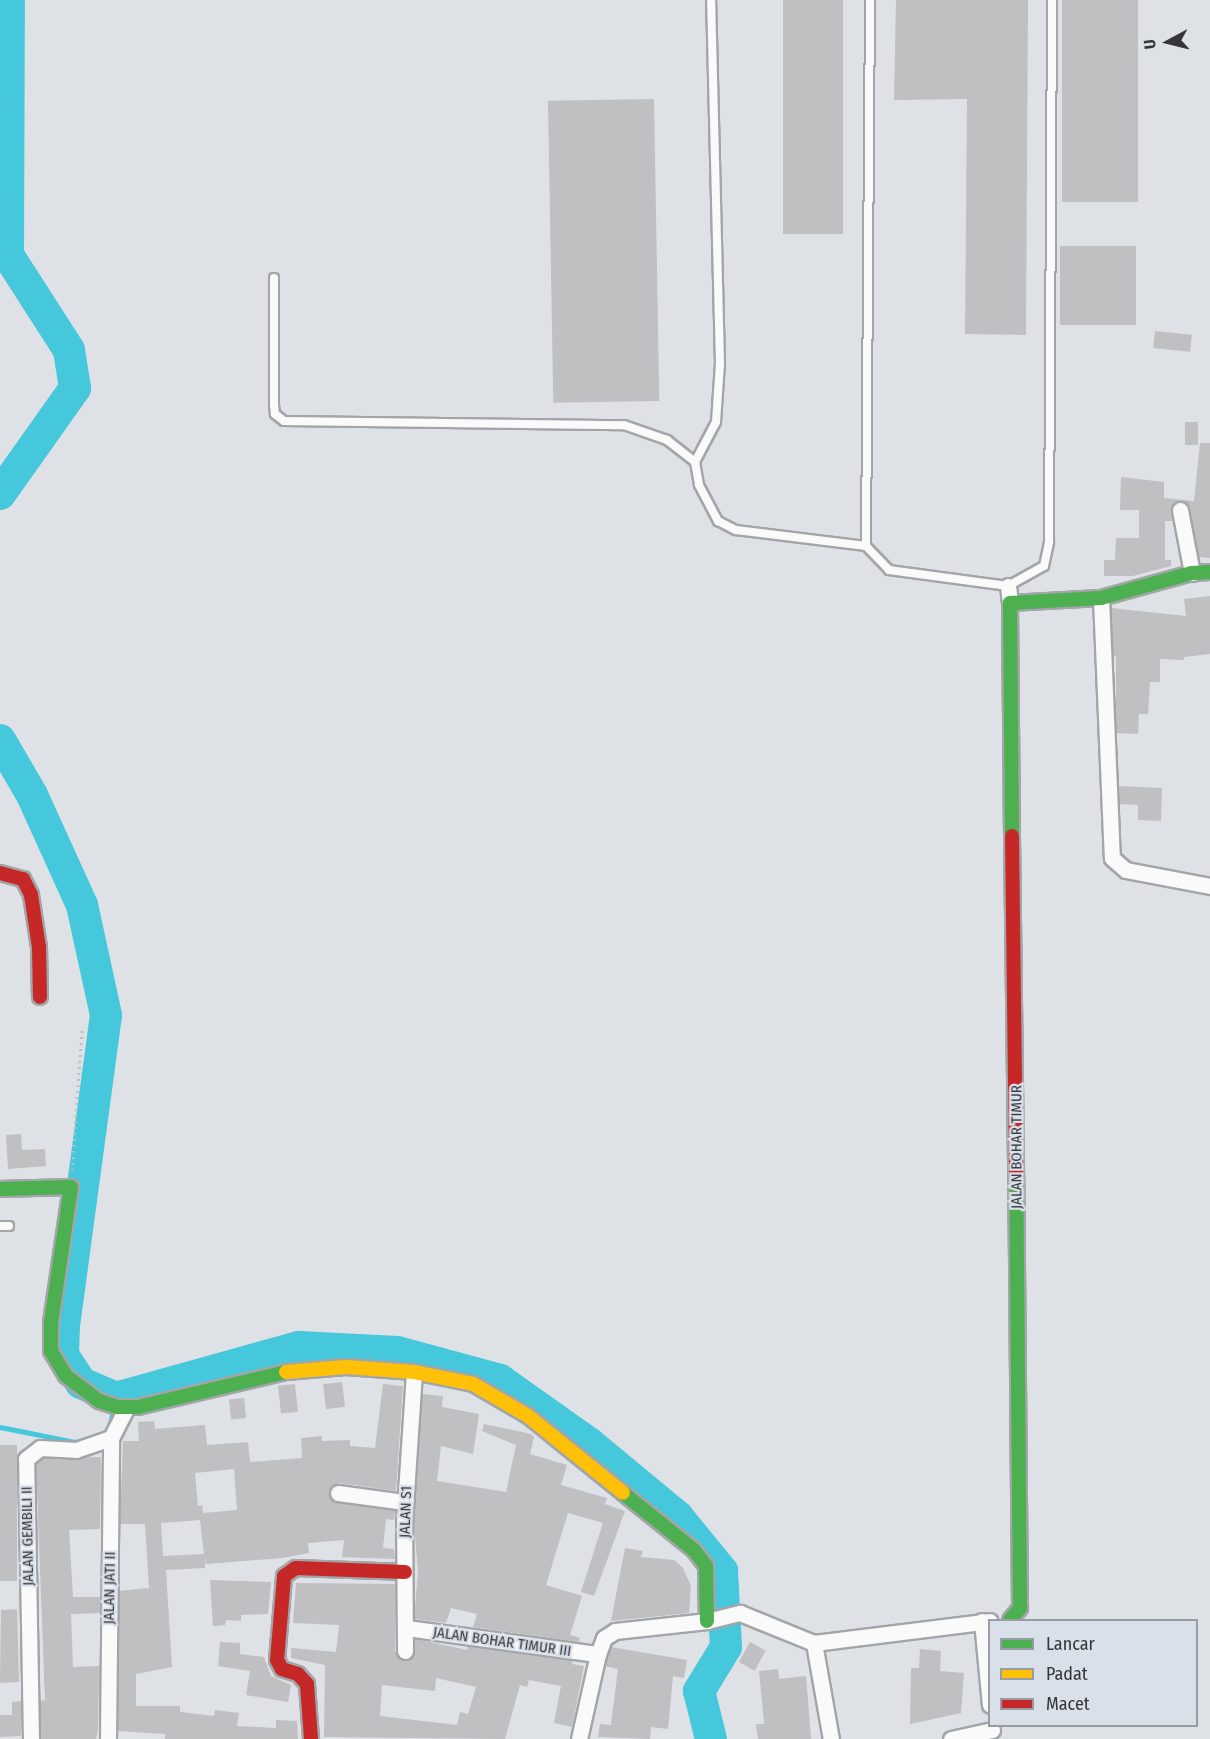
<!DOCTYPE html>
<style>
body{margin:0}
#map{position:relative;width:1210px;height:1739px;overflow:hidden;background:#dee1e6;font-family:"Fira Sans Condensed",sans-serif}
div>[style]{position:absolute}
.stream>*{height:5px;margin:-2.5px;padding:0 2.5px;transform-origin:2.5px;border-radius:2.5px;background:#45c7dc}
.river>*{height:32px;margin:-16px;padding:0 16px;transform-origin:16px;border-radius:16px;background:#45c7dc}
.building>*{inset:0;background:#c0bfc1;transform-origin:0 0}
.path>*{height:3px;margin-top:-1.5px;transform-origin:0;background:repeating-linear-gradient(90deg,#bec0c2 0 1.5px,transparent 0 6px)}
.roads{filter:drop-shadow(2px 0 #a3a6a9) drop-shadow(-2px 0 #a3a6a9) drop-shadow(0 2px #a3a6a9) drop-shadow(0 -2px #a3a6a9)}
.lane>*{height:8px;margin:-4px;padding:0 4px;transform-origin:4px;border-radius:4px;background:#fafafb}
.street>*{height:15px;margin:-7.5px;padding:0 7.5px;transform-origin:7.5px;border-radius:7.5px;background:#fafafb}
.fast>*{height:14px;margin:-7px;padding:0 7px;transform-origin:7px;border-radius:7px;background:#4caf50}
.slow>*{height:14px;margin:-7px;padding:0 7px;transform-origin:7px;border-radius:7px;background:#ffc107}
.jam>*{height:14px;margin:-7px;padding:0 7px;transform-origin:7px;border-radius:7px;background:#c62828}
span{translate:-50% -50%;white-space:nowrap;text-align:center;line-height:1.15;-webkit-text-stroke:4.5px #dae0ea;paint-order:stroke}
.street-label{font-size:15px;color:#34363a}
.legend{position:absolute;left:988px;top:1619px;width:210px;height:108px;box-sizing:border-box;background:#dae0ea;border:2px solid #989ca4;margin:0;padding:8px 10px;list-style:none;font-size:18px;color:#34363a}
.legend li{display:flex;align-items:center;gap:12px;height:30px}
.legend b{width:30px;border:2px solid #989ca4}
.north{position:absolute;left:1138px;top:12px;width:60px;height:60px;-webkit-text-stroke:4px #dae0ea;paint-order:stroke;rotate:263deg;font-size:16px;font-weight:700;line-height:24px;text-align:center;color:#34363a}
.north::after{content:'';display:block;margin:auto;width:21px;height:27px;background:#34363a;clip-path:polygon(50% 0,100% 100%,50% 72%,0 100%)}
</style>
<div id="map">
<div class="stream">
<div style="left:0;top:1427px;width:76px;rotate:11.3deg"></div>
<div style="left:75px;top:1442px;width:9px;rotate:-13deg"></div>
<div style="left:99px;top:1437px;width:13px;rotate:-39deg"></div>
<div style="left:109px;top:1429px;width:19px;rotate:-78deg"></div>
</div>
<div class="river">
<div style="left:0;top:494px;width:130px;rotate:-54.7deg"></div>
<div style="left:75px;top:388px;width:38px;rotate:-99deg"></div>
<div style="left:69px;top:350px;width:113px;rotate:-122.7deg"></div>
<div style="left:8px;top:255px;width:255px;rotate:-89.8deg"></div>
<div style="left:0;top:740px;width:64px;rotate:59.8deg"></div>
<div style="left:32px;top:795px;width:121px;rotate:65.6deg"></div>
<div style="left:82px;top:905px;width:113px;rotate:77.7deg"></div>
<div style="left:106px;top:1015px;width:313px;rotate:97.7deg"></div>
<div style="left:64px;top:1325px;width:30px;rotate:92deg"></div>
<div style="left:63px;top:1355px;width:33px;rotate:57deg"></div>
<div style="left:81px;top:1383px;width:38px;rotate:23deg"></div>
<div style="left:116px;top:1398px;width:190px;rotate:-15.6deg"></div>
<div style="left:299px;top:1347px;width:98px;rotate:2.9deg"></div>
<div style="left:397px;top:1352px;width:107px;rotate:15.2deg"></div>
<div style="left:500px;top:1380px;width:109px;rotate:35.3deg"></div>
<div style="left:589px;top:1443px;width:116px;rotate:39.7deg"></div>
<div style="left:678px;top:1517px;width:70px;rotate:50.8deg"></div>
<div style="left:722px;top:1571px;width:76px;rotate:87deg"></div>
<div style="left:726px;top:1647px;width:52px;rotate:121.5deg"></div>
<div style="left:699px;top:1691px;width:49px;rotate:76deg"></div>
</div>
<div class="building">
<div style="left:783px;top:0;width:60px;height:234px"></div>
<div style="clip-path:polygon(896px 0,1028px 0,1026px 335px,965px 334px,967px 99px,894px 100px)"></div>
<div style="left:1062px;top:0;width:76px;height:202px"></div>
<div style="left:654px;top:99px;width:302px;height:106px;rotate:89deg"></div>
<div style="left:1060px;top:246px;width:76px;height:79px"></div>
<div style="left:1155px;top:331px;width:37px;height:17px;rotate:6deg"></div>
<div style="left:1185px;top:422px;width:13px;height:23px"></div>
<div style="clip-path:polygon(1200px 443px,1210px 443px,1210px 558px,1199px 557px,1189px 508px,1179px 500px,1171px 507px,1172px 521px,1165px 521px,1165px 560px,1171px 560px,1171px 566px,1133px 576px,1104px 576px,1104px 560px,1115px 560px,1116px 538px,1139px 538px,1139px 510px,1120px 510px,1121px 477px,1164px 482px,1164px 498px,1194px 501px)"></div>
<div style="clip-path:polygon(1210px 596px,1210px 654px,1184px 657px,1184px 660px,1160px 659px,1160px 682px,1150px 682px,1148px 714px,1139px 714px,1138px 734px,1116px 733px,1116px 656px,1113px 656px,1111px 608px,1186px 616px,1184px 599px)"></div>
<div style="clip-path:polygon(1119px 786px,1162px 788px,1161px 821px,1138px 820px,1138px 805px,1119px 804px)"></div>
<div style="clip-path:polygon(21px 1134px,22px 1150px,45px 1149px,46px 1166px,8px 1169px,6px 1135px)"></div>
<div style="left:342px;top:1382px;width:25px;height:19px;rotate:83deg"></div>
<div style="left:295px;top:1384px;width:28px;height:17px;rotate:84deg"></div>
<div style="clip-path:polygon(evenodd,383px 1384px,403px 1386px,396px 1491px,339px 1483px,328px 1492px,337px 1503px,395px 1510px,394px 1520px,386px 1519px,383px 1548px,394px 1549px,395px 1559px,342px 1557px,344px 1540px,308px 1543px,309px 1553px,282px 1558px,206px 1564px,205px 1556px,205px 1568px,166px 1570px,172px 1667px,136px 1674px,136px 1706px,180px 1706px,180px 1712px,214px 1716px,215px 1710px,239px 1713px,237px 1726px,276px 1728px,276px 1720px,297px 1721px,298px 1739px,165px 1739px,165px 1734px,118px 1731px,119px 1591px,149px 1588px,145px 1524px,120px 1524px,123px 1441px,139px 1441px,138px 1422px,154px 1421px,155px 1429px,205px 1425px,207px 1445px,248px 1442px,250px 1462px,302px 1458px,301px 1438px,322px 1436px,322px 1441px,350px 1440px,350px 1446px,375px 1448px,383px 1384px,234px 1469px,237px 1510px,203px 1513px,202px 1505px,198px 1506px,195px 1473px,234px 1469px,383px 1384px,200px 1520px,204px 1554px,163px 1556px,161px 1523px,200px 1520px)"></div>
<div style="clip-path:polygon(422px 1394px,443px 1396px,442px 1407px,479px 1414px,473px 1454px,441px 1446px,437px 1481px,506px 1492px,516px 1445px,482px 1431px,484px 1424px,531px 1434px,534px 1437px,530px 1454px,567px 1465px,561px 1485px,607px 1498px,605px 1504px,625px 1511px,594px 1596px,581px 1592px,603px 1523px,568px 1513px,546px 1585px,582px 1596px,570px 1635px,580px 1638px,579px 1642px,473px 1627px,477px 1614px,451px 1608px,446px 1623px,414px 1619px,418px 1572px,414px 1522px)"></div>
<div style="left:244px;top:1398px;width:20px;height:15px;rotate:84deg"></div>
<div style="left:17px;top:1445px;width:136px;height:17px;rotate:90deg"></div>
<div style="clip-path:polygon(101px 1457px,100px 1529px,69px 1530px,73px 1597px,100px 1597px,100px 1613px,71px 1614px,73px 1667px,99px 1666px,98px 1730px,96px 1739px,41px 1739px,40px 1701px,45px 1700px,36px 1464px,43px 1458px)"></div>
<div style="clip-path:polygon(625px 1548px,643px 1551px,641px 1557px,674px 1560px,683px 1568px,691px 1586px,689px 1613px,611px 1621px)"></div>
<div style="clip-path:polygon(210px 1580px,271px 1582px,268px 1614px,241px 1615px,241px 1621px,226px 1620px,225px 1625px,213px 1626px)"></div>
<div style="clip-path:polygon(evenodd,296px 1583px,395px 1584px,395px 1651px,401px 1660px,413px 1656px,415px 1639px,467px 1650px,468px 1646px,573px 1660px,572px 1664px,584px 1666px,572px 1727px,554px 1723px,561px 1686px,529px 1680px,527px 1687px,520px 1685px,505px 1739px,324px 1737px,325px 1665px,291px 1658px,291px 1648px,336px 1652px,339px 1625px,293px 1623px,296px 1583px,436px 1678px,476px 1687px,468px 1714px,460px 1712px,457px 1725px,380px 1716px,382px 1685px,435px 1691px,436px 1678px)"></div>
<div style="clip-path:polygon(17px 1609px,19px 1682px,0 1683px,1px 1610px)"></div>
<div style="clip-path:polygon(220px 1642px,240px 1643px,240px 1654px,264px 1657px,271px 1676px,291px 1685px,288px 1702px,246px 1695px,250px 1671px,218px 1666px)"></div>
<div style="left:750px;top:1642px;width:18px;height:23px;rotate:29deg"></div>
<div style="clip-path:polygon(611px 1647px,687px 1660px,684px 1678px,673px 1676px,668px 1729px,651px 1727px,650px 1739px,598px 1737px,600px 1724px,611px 1725px,618px 1669px,605px 1666px)"></div>
<div style="clip-path:polygon(920px 1649px,941px 1651px,940px 1671px,964px 1673px,961px 1713px,910px 1724px,911px 1668px,919px 1668px)"></div>
<div style="clip-path:polygon(778px 1669px,779px 1679px,806px 1676px,811px 1739px,758px 1739px,756px 1724px,764px 1724px,759px 1671px)"></div>
<div style="clip-path:polygon(21px 1701px,21px 1736px,0 1737px,0 1715px,12px 1715px,12px 1702px)"></div>
</div>
<div class="path">
<div style="left:72px;top:1170px;width:140px;rotate:-85.9deg"></div>
</div>
<div class="roads">
<div class="lane">
<div style="left:274px;top:278px;width:127px;rotate:90deg"></div>
<div style="left:274px;top:405px;width:9px;rotate:84deg"></div>
<div style="left:275px;top:414px;width:11px;rotate:38deg"></div>
<div style="left:284px;top:421px;width:340px;rotate:0.7deg"></div>
<div style="left:624px;top:425px;width:46px;rotate:19.2deg"></div>
<div style="left:667px;top:440px;width:36px;rotate:38deg"></div>
<div style="left:695px;top:462px;width:23px;rotate:80deg"></div>
<div style="left:699px;top:485px;width:41px;rotate:62.2deg"></div>
<div style="left:718px;top:521px;width:20px;rotate:27deg"></div>
<div style="left:736px;top:530px;width:131px;rotate:7deg"></div>
<div style="left:866px;top:546px;width:33px;rotate:46deg"></div>
<div style="left:889px;top:570px;width:120px;rotate:7.7deg"></div>
<div style="left:1008px;top:586px;width:41px;rotate:-29.1deg"></div>
<div style="left:1044px;top:566px;width:25px;rotate:-78deg"></div>
<div style="left:1049px;top:542px;width:542px;rotate:-89.68deg"></div>
<div style="left:695px;top:462px;width:45px;rotate:-62.3deg"></div>
<div style="left:716px;top:422px;width:58px;rotate:-86.1deg"></div>
<div style="left:720px;top:364px;width:364px;rotate:-91.4deg"></div>
<div style="left:866px;top:546px;width:546px;rotate:-89.58deg"></div>
<div style="left:0;top:1226px;width:9px"></div>
</div>
<div class="street">
<div style="left:1180px;top:510px;width:64px;rotate:79.2deg"></div>
<div style="left:1008px;top:586px;width:17px;rotate:83deg"></div>
<div style="left:1101px;top:598px;width:260px;rotate:87.6deg"></div>
<div style="left:1112px;top:858px;width:18px;rotate:41deg"></div>
<div style="left:1126px;top:870px;width:86px;rotate:10.8deg"></div>
<div style="left:338px;top:1493px;width:68px;rotate:7.7deg"></div>
<div style="left:982px;top:1621px;width:84px;rotate:84.6deg"></div>
<div style="left:407px;top:1628px;width:193px;rotate:7.8deg"></div>
<div style="left:814px;top:1643px;width:97px;rotate:80deg"></div>
<div style="left:405px;top:1651px;width:128px;rotate:-90.4deg"></div>
<div style="left:404px;top:1523px;width:151px;rotate:-86.2deg"></div>
<div style="left:31px;top:1739px;width:280px;rotate:-91deg"></div>
<div style="left:26px;top:1459px;width:18px;rotate:-38deg"></div>
<div style="left:40px;top:1448px;width:36px;rotate:3deg"></div>
<div style="left:76px;top:1450px;width:37px;rotate:-19deg"></div>
<div style="left:111px;top:1438px;width:35px;rotate:-63deg"></div>
<div style="left:108px;top:1739px;width:301px;rotate:-89.4deg"></div>
<div style="left:579px;top:1739px;width:87px;rotate:-77.4deg"></div>
<div style="left:598px;top:1654px;width:17px;rotate:-69deg"></div>
<div style="left:604px;top:1638px;width:13px;rotate:-32deg"></div>
<div style="left:615px;top:1631px;width:93px;rotate:-6.2deg"></div>
<div style="left:707px;top:1621px;width:34px;rotate:-14deg"></div>
<div style="left:740px;top:1613px;width:80px;rotate:22.1deg"></div>
<div style="left:814px;top:1643px;width:177px;rotate:-7.1deg"></div>
<div style="left:951px;top:1739px;width:42px;rotate:-12.4deg"></div>
</div>
<div class="fast">
<div style="left:1012px;top:836px;width:233px;rotate:-90.5deg"></div>
<div style="left:1010px;top:603px;width:91px;rotate:-3.1deg"></div>
<div style="left:1101px;top:598px;width:94px;rotate:-15.4deg"></div>
<div style="left:1192px;top:573px;width:18px;rotate:-3deg"></div>
<div style="left:0;top:1189px;width:71px;rotate:-1.6deg"></div>
<div style="left:71px;top:1187px;width:137px;rotate:98.4deg"></div>
<div style="left:51px;top:1323px;width:28px;rotate:90deg"></div>
<div style="left:51px;top:1351px;width:29px;rotate:59deg"></div>
<div style="left:66px;top:1376px;width:41px;rotate:37.1deg"></div>
<div style="left:99px;top:1401px;width:20px;rotate:18deg"></div>
<div style="left:118px;top:1407px;width:20px"></div>
<div style="left:138px;top:1407px;width:152px;rotate:-13.3deg"></div>
<div style="left:623px;top:1493px;width:91px;rotate:38.8deg"></div>
<div style="left:694px;top:1550px;width:20px;rotate:53deg"></div>
<div style="left:706px;top:1566px;width:55px;rotate:89deg"></div>
<div style="left:1010px;top:1620px;width:16px;rotate:-50deg"></div>
<div style="left:1020px;top:1608px;width:430px;rotate:-90.5deg"></div>
</div>
<div class="slow">
<div style="left:286px;top:1372px;width:60px;rotate:-4.8deg"></div>
<div style="left:346px;top:1367px;width:68px;rotate:4.2deg"></div>
<div style="left:414px;top:1372px;width:60px;rotate:11.5deg"></div>
<div style="left:473px;top:1384px;width:64px;rotate:30.2deg"></div>
<div style="left:528px;top:1416px;width:122px;rotate:39deg"></div>
</div>
<div class="jam">
<div style="left:1012px;top:836px;width:342px;rotate:89.3deg"></div>
<div style="left:0;top:873px;width:24px;rotate:15deg"></div>
<div style="left:23px;top:879px;width:18px;rotate:63deg"></div>
<div style="left:31px;top:895px;width:53px;rotate:81.3deg"></div>
<div style="left:39px;top:947px;width:50px;rotate:88.9deg"></div>
<div style="left:311px;top:1739px;width:55px;rotate:-94.2deg"></div>
<div style="left:307px;top:1684px;width:13px;rotate:-132deg"></div>
<div style="left:298px;top:1674px;width:17px;rotate:-163deg"></div>
<div style="left:282px;top:1669px;width:10px;rotate:-119deg"></div>
<div style="left:277px;top:1660px;width:84px;rotate:-85.2deg"></div>
<div style="left:284px;top:1576px;width:14px;rotate:-34deg"></div>
<div style="left:296px;top:1568px;width:109px;rotate:2.1deg"></div>
</div>
</div>
<div class="street-label">
<span style="left:1017px;top:1147px;rotate:-90deg">JALAN BOHAR TIMUR</span>
<span style="left:406px;top:1512px;rotate:-88deg">JALAN S1</span>
<span style="left:28px;top:1536px;rotate:-91deg">JALAN GEMBILI II</span>
<span style="left:110px;top:1588px;rotate:-89deg">JALAN JATI II</span>
<span style="left:502px;top:1642px;rotate:8deg">JALAN BOHAR TIMUR III</span>
</div>
<ul class="legend">
<li><b style="height:8px;background:#4caf50"></b>Lancar</li>
<li><b style="height:8px;background:#ffc107"></b>Padat</li>
<li><b style="height:8px;background:#c62828"></b>Macet</li>
</ul>
<div class="north">U</div>
</div>
